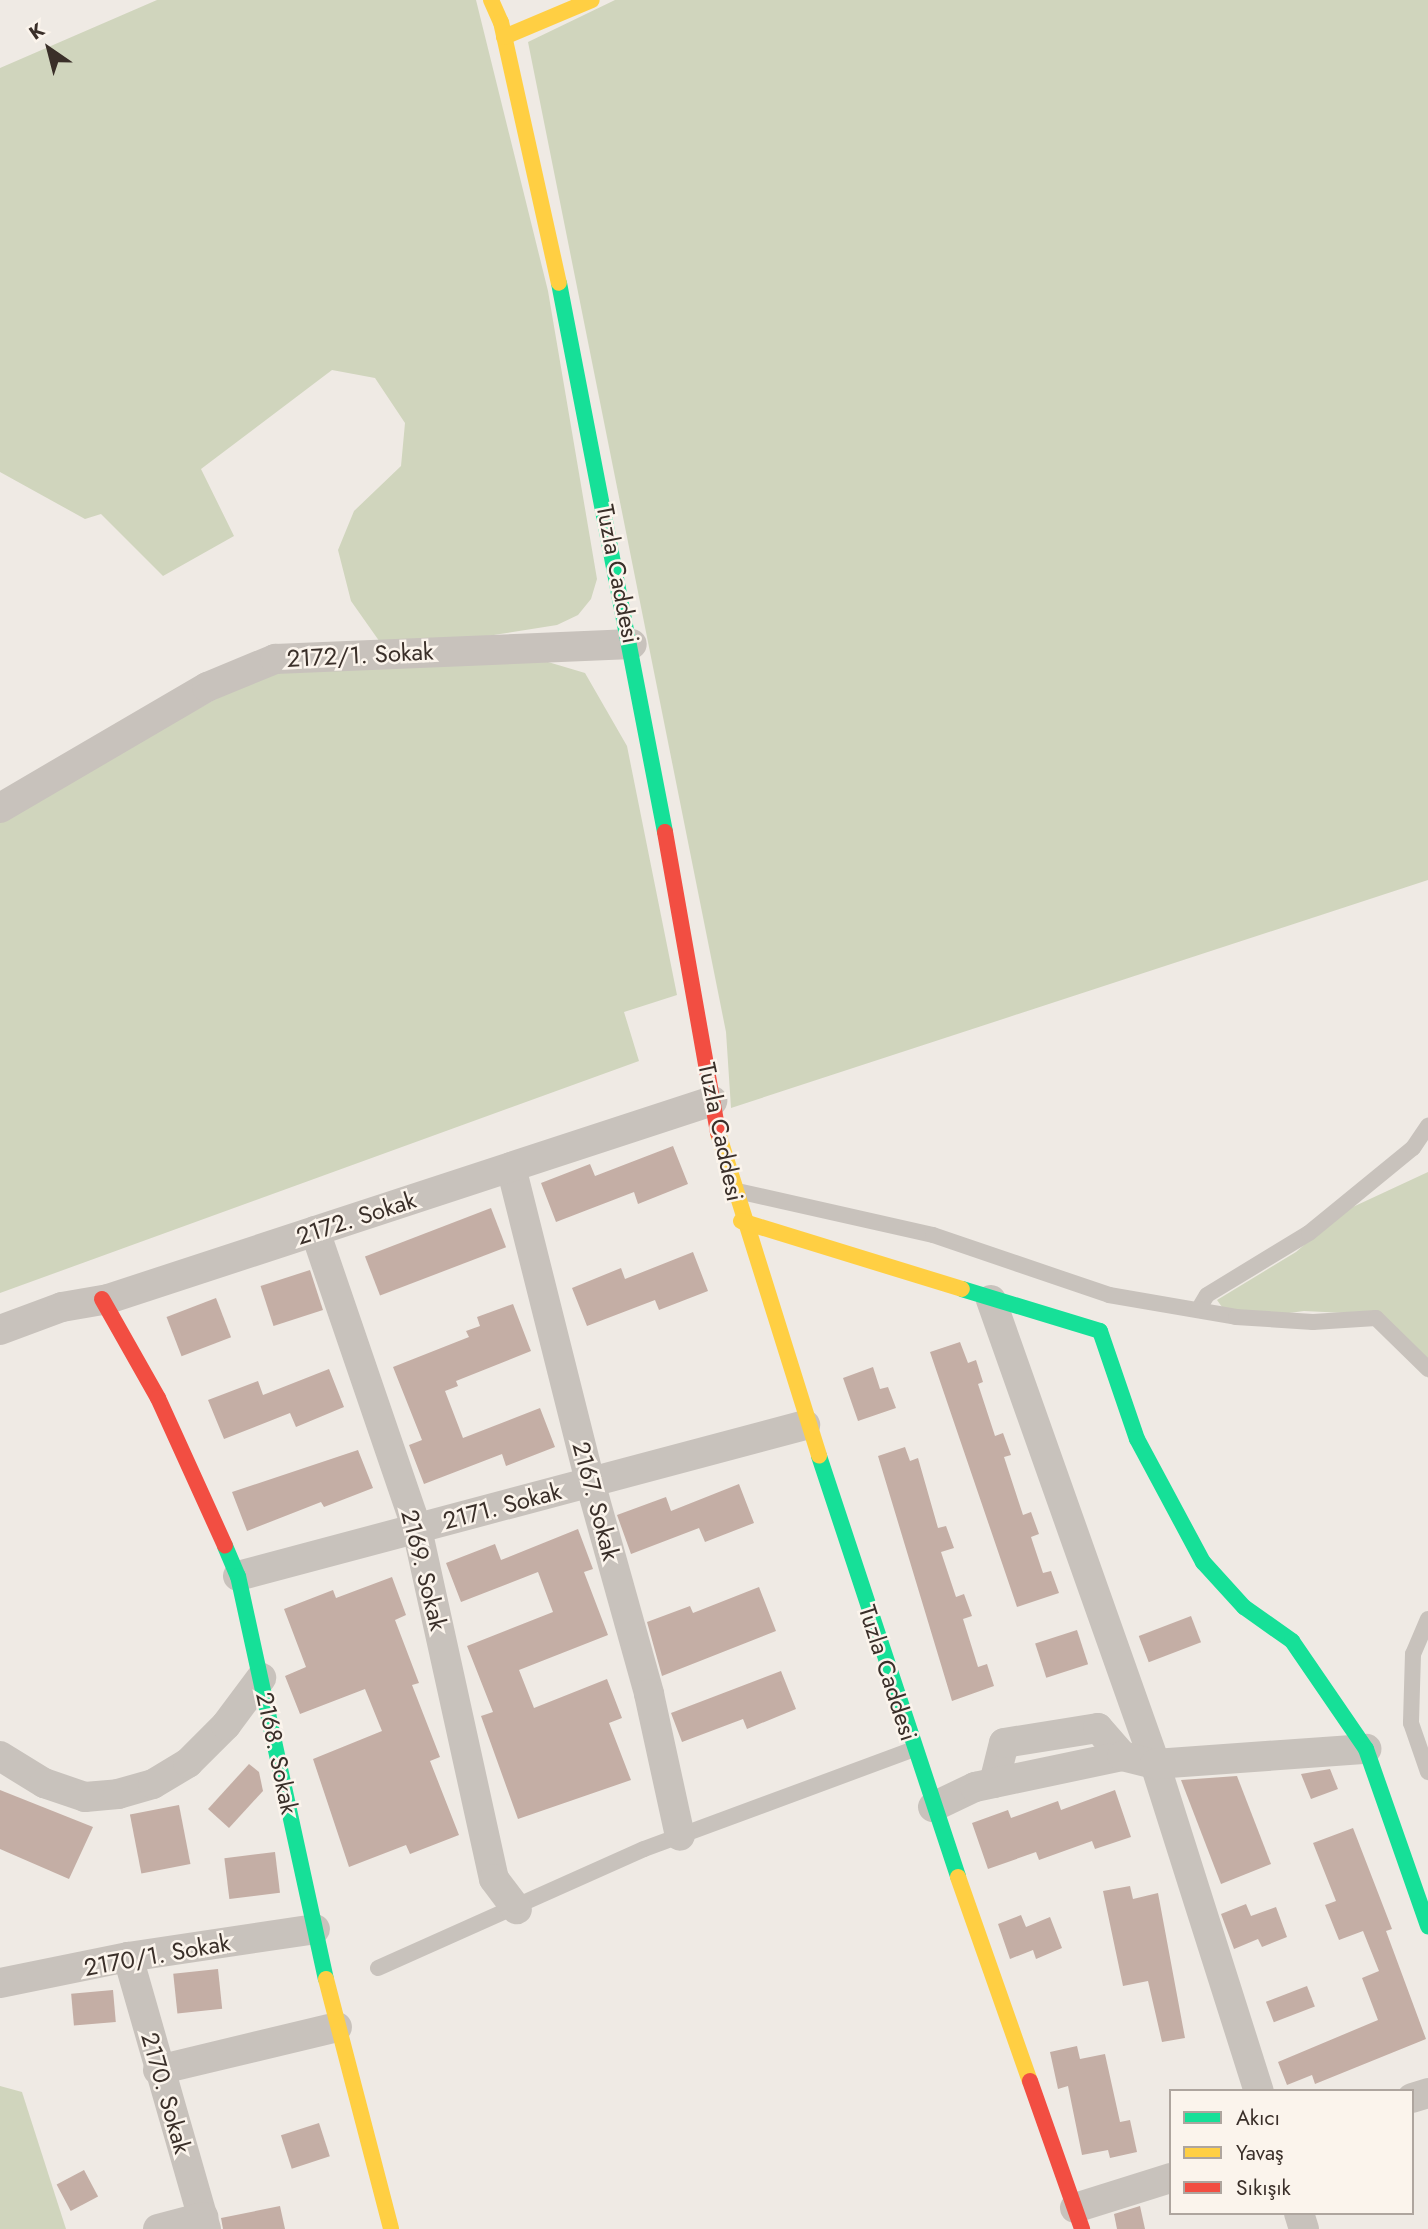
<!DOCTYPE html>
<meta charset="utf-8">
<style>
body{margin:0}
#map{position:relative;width:1428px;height:2229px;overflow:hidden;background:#efeae4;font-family:Jost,sans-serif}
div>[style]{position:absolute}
.green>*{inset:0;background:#d0d5bd}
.building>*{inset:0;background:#c4aea5;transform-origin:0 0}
.lane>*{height:16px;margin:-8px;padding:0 8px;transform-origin:8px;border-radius:8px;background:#c8c2bc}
.street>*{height:30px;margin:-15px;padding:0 15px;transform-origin:15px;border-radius:15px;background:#c8c2bc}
.fast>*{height:16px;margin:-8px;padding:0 8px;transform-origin:8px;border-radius:8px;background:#16e098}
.slow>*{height:16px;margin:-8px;padding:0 8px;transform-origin:8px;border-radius:8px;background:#ffcf43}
.jam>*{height:16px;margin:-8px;padding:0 8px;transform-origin:8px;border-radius:8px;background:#f24e42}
span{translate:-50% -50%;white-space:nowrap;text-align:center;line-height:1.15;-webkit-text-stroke:5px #fbf4ec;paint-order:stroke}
.street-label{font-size:24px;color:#3a2f29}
.legend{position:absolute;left:1169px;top:2089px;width:245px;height:126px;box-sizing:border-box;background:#fbf4ec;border:2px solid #aea59e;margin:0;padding:9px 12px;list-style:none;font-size:21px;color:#3a2f29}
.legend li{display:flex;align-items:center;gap:14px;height:35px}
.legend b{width:35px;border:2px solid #aea59e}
.north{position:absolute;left:14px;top:14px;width:70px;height:70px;-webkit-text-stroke:5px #fbf4ec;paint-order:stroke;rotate:325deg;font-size:19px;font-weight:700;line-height:28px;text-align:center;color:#3a2f29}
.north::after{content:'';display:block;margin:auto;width:24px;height:32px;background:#3a2f29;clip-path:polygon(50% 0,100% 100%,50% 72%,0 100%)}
</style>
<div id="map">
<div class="green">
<div style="clip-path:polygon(157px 0,476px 0,548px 291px,597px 579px,591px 599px,578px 615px,557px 625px,487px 636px,382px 645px,351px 601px,338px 550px,354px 511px,401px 466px,405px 423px,375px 378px,332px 370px,201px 469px,234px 536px,163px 576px,101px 514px,85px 519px,0 472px,0 68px)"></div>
<div style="clip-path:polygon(615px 0,1428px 0,1428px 880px,731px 1108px,726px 1032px,528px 42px)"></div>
<div style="clip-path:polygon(548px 662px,585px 673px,627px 746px,677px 995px,624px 1012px,639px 1061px,0 1293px,0 818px,243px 684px,293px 669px)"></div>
<div style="clip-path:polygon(1428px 1172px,1428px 1378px,1405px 1348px,1372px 1322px,1345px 1313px,1304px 1311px,1259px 1317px,1222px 1307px,1217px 1300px,1296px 1252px,1342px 1212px)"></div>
<div style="clip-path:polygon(0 2086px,22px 2092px,66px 2229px,0 2229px)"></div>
</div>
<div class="building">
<div style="clip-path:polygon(673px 1146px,688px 1184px,638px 1204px,634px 1192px,556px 1222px,541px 1183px,590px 1164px,595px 1176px)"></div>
<div style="left:491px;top:1208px;width:42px;height:135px;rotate:69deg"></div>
<div style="clip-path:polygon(693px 1252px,708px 1291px,659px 1310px,655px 1300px,587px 1326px,572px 1288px,621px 1268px,625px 1279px)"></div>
<div style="left:310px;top:1270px;width:42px;height:52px;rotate:72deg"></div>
<div style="left:216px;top:1298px;width:42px;height:53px;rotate:69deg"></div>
<div style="clip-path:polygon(513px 1304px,531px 1351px,456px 1381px,458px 1386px,445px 1391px,463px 1438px,540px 1408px,555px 1447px,506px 1466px,502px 1454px,424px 1484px,409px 1445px,422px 1440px,393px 1367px,469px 1337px,466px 1331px,480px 1326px,477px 1317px)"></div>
<div style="clip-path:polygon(960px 1342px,968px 1363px,976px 1360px,983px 1382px,978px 1384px,995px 1436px,1003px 1433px,1011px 1455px,1004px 1457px,1023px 1515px,1031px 1512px,1039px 1534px,1031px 1537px,1043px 1573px,1051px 1571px,1059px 1593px,1017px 1607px,930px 1352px)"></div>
<div style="clip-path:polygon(873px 1367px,880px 1389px,888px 1387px,896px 1408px,858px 1421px,843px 1378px)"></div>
<div style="clip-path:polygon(329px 1369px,344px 1407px,296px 1427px,290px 1413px,224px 1439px,208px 1400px,258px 1381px,263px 1395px)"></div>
<div style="clip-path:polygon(905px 1447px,910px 1461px,918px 1458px,938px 1528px,946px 1526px,954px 1548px,941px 1552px,956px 1597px,964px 1594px,972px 1616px,963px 1619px,978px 1667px,987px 1664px,994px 1686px,952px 1701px,878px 1456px)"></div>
<div style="clip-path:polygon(358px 1450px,373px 1488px,324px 1507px,321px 1502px,247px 1531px,232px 1492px)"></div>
<div style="clip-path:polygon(739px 1484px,754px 1523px,705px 1542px,699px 1528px,631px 1554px,617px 1515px,666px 1497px,671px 1511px)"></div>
<div style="clip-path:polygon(578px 1529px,593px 1569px,584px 1572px,608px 1635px,519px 1670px,534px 1708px,607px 1679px,622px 1718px,609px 1723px,631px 1780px,518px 1819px,481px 1716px,493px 1712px,467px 1646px,553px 1612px,538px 1572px,461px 1602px,446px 1563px,495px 1544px,501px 1560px)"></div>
<div style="clip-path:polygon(392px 1577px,406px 1615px,395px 1620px,419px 1683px,412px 1685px,440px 1757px,430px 1761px,459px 1835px,410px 1854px,406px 1845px,349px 1867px,313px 1759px,382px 1731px,365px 1689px,300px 1714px,285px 1676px,306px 1667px,284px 1609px,333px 1590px,336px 1598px)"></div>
<div style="clip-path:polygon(759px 1587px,776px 1631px,662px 1676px,647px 1622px,690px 1606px,693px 1613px)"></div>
<div style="left:1191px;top:1616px;width:28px;height:56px;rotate:69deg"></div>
<div style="left:1077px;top:1630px;width:36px;height:44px;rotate:72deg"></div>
<div style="clip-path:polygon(781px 1671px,796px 1709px,747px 1729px,743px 1719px,682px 1742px,671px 1713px)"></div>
<div style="clip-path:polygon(249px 1764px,259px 1772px,263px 1791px,229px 1828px,208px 1809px)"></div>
<div style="clip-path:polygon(1330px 1769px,1338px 1789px,1311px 1799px,1301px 1774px)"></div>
<div style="clip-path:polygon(1237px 1776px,1271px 1864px,1221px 1884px,1181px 1780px)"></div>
<div style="clip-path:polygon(0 1790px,93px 1827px,69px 1879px,0 1849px)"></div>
<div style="clip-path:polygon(1115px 1790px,1131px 1837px,1095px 1849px,1092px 1841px,1039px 1860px,1036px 1852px,988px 1869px,972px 1823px,1008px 1810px,1011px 1818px,1058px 1801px,1061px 1810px)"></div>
<div style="left:179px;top:1805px;width:60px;height:50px;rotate:79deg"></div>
<div style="clip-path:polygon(1353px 1828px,1392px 1929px,1386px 1931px,1426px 2039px,1315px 2084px,1312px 2075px,1287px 2085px,1278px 2062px,1378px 2020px,1362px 1978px,1379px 1971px,1363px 1931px,1339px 1940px,1325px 1905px,1336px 1901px,1313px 1843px)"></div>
<div style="left:275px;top:1852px;width:41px;height:51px;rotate:83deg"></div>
<div style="clip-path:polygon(1130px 1886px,1133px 1899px,1158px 1893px,1185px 2038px,1162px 2042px,1148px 1981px,1123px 1986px,1103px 1891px)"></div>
<div style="clip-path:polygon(1246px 1904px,1251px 1916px,1276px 1907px,1287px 1937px,1262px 1947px,1258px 1939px,1234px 1949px,1221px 1914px)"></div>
<div style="clip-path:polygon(1021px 1915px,1026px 1927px,1050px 1917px,1062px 1948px,1036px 1959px,1033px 1950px,1010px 1959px,998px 1924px)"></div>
<div style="left:218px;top:1969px;width:40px;height:45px;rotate:84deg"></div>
<div style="left:1307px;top:1986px;width:22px;height:44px;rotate:69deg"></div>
<div style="left:113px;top:1990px;width:32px;height:42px;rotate:85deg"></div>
<div style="clip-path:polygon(1077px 2046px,1080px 2059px,1105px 2054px,1120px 2122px,1130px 2120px,1137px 2152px,1110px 2158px,1108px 2150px,1082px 2155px,1068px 2086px,1058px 2089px,1050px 2052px)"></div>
<div style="left:319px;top:2123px;width:35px;height:40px;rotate:72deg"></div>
<div style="left:84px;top:2170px;width:30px;height:31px;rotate:62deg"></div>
<div style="clip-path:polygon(280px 2206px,285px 2229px,223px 2229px,221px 2218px)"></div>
<div style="clip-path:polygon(1140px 2206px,1145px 2229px,1117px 2229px,1114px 2214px)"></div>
</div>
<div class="lane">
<div style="left:733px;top:1190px;width:205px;rotate:12.7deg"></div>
<div style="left:933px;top:1235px;width:186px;rotate:18.8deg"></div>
<div style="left:1109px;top:1295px;width:129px;rotate:9.8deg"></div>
<div style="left:1236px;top:1317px;width:77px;rotate:3.7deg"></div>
<div style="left:1313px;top:1322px;width:63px;rotate:-3.6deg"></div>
<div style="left:1376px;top:1318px;width:73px;rotate:44.4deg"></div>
<div style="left:1198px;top:1310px;width:17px;rotate:-59deg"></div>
<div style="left:1207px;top:1295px;width:119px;rotate:-31.3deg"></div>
<div style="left:1309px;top:1233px;width:134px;rotate:-39.3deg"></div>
<div style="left:1413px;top:1148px;width:27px;rotate:-56deg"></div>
<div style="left:1428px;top:1619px;width:38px;rotate:113deg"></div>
<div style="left:1413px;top:1654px;width:69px;rotate:91.7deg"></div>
<div style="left:1411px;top:1723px;width:52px;rotate:70.9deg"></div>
<div style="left:378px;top:1968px;width:291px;rotate:-24.1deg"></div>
<div style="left:644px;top:1849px;width:288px;rotate:-20.3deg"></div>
</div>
<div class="street">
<div style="left:0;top:808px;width:240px;rotate:-30.3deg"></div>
<div style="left:207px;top:687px;width:74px;rotate:-22.4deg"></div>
<div style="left:275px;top:659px;width:357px;rotate:-2.4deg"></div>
<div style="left:511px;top:1167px;width:325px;rotate:75.9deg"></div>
<div style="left:590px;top:1482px;width:220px;rotate:74.4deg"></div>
<div style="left:649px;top:1694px;width:145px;rotate:77.7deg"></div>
<div style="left:315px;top:1231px;width:315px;rotate:71.1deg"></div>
<div style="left:417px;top:1529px;width:358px;rotate:77.6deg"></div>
<div style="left:494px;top:1879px;width:38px;rotate:53deg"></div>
<div style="left:991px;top:1300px;width:492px;rotate:70.5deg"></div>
<div style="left:1155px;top:1764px;width:343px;rotate:72.4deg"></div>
<div style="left:0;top:1330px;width:66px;rotate:-20.4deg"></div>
<div style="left:62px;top:1307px;width:47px;rotate:-9.9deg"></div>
<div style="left:108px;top:1299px;width:636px;rotate:-18.15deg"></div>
<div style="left:238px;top:1576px;width:587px;rotate:-14.91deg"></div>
<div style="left:0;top:1756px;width:52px;rotate:31.5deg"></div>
<div style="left:44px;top:1783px;width:43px;rotate:18.9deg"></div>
<div style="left:85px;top:1797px;width:33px;rotate:-5deg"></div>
<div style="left:118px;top:1794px;width:36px;rotate:-16deg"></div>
<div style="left:153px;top:1784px;width:41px;rotate:-31deg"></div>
<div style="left:188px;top:1763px;width:54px;rotate:-45deg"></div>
<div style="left:226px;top:1725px;width:59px;rotate:-53.3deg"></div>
<div style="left:994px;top:1783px;width:41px;rotate:-76deg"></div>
<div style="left:1004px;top:1743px;width:95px;rotate:-9.1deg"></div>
<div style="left:1098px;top:1728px;width:37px;rotate:49deg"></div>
<div style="left:933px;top:1807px;width:47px;rotate:-25.5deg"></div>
<div style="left:975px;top:1787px;width:150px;rotate:-11.9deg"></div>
<div style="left:1122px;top:1756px;width:34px;rotate:14deg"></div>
<div style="left:1155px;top:1764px;width:212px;rotate:-4.1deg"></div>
<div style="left:128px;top:1957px;width:283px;rotate:74deg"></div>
<div style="left:0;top:1983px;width:131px;rotate:-11.5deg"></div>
<div style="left:128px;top:1957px;width:189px;rotate:-8.5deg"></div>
<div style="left:158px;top:2070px;width:184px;rotate:-13.5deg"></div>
<div style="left:1412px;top:2098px;width:17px;rotate:-17deg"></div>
<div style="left:1075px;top:2208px;width:101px;rotate:-17.4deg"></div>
<div style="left:1299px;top:2213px;width:17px;rotate:73deg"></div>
<div style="left:158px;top:2229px;width:47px;rotate:-14.9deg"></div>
</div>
<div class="fast">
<div style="left:559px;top:283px;width:559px;rotate:79.07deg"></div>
<div style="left:962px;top:1289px;width:144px;rotate:16.9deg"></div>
<div style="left:1100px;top:1331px;width:114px;rotate:71.1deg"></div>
<div style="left:1137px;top:1439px;width:140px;rotate:61.8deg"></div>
<div style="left:1203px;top:1562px;width:61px;rotate:47.7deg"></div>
<div style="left:1244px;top:1607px;width:59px;rotate:35.3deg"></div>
<div style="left:1292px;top:1641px;width:131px;rotate:55.6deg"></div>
<div style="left:1366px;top:1749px;width:188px;rotate:70.7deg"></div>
<div style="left:819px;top:1456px;width:443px;rotate:71.7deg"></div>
<div style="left:225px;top:1546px;width:33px;rotate:67deg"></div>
<div style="left:238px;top:1576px;width:412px;rotate:77.7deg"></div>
</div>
<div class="slow">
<div style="left:491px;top:0;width:24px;rotate:66deg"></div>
<div style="left:501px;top:22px;width:267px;rotate:77.5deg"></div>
<div style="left:504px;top:37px;width:95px;rotate:-22.8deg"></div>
<div style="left:718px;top:1133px;width:338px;rotate:72.6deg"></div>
<div style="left:741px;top:1221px;width:231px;rotate:17.1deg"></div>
<div style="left:958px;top:1877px;width:216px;rotate:70.6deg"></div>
<div style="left:326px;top:1979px;width:258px;rotate:75.4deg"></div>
</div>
<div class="jam">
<div style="left:665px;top:832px;width:306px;rotate:80deg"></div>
<div style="left:102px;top:1299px;width:114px;rotate:60.5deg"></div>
<div style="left:158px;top:1398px;width:162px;rotate:65.6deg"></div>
<div style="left:1030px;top:2081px;width:157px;rotate:70.6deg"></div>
</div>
<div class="street-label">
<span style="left:618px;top:574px;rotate:79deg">Tuzla Caddesi</span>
<span style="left:360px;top:655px;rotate:-3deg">2172/1. Sokak</span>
<span style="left:721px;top:1132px;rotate:78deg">Tuzla Caddesi</span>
<span style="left:356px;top:1218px;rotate:-18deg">2172. Sokak</span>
<span style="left:596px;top:1501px;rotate:75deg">2167. Sokak</span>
<span style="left:502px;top:1506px;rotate:-15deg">2171. Sokak</span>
<span style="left:424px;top:1570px;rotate:76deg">2169. Sokak</span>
<span style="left:888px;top:1673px;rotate:72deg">Tuzla Caddesi</span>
<span style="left:277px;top:1753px;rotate:78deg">2168. Sokak</span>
<span style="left:157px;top:1955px;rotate:-10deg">2170/1. Sokak</span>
<span style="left:166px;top:2093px;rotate:74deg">2170. Sokak</span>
</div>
<ul class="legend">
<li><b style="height:9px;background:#16e098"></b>Akıcı</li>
<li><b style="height:9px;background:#ffcf43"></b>Yavaş</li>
<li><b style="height:9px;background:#f24e42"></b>Sıkışık</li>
</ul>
<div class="north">K</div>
</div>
